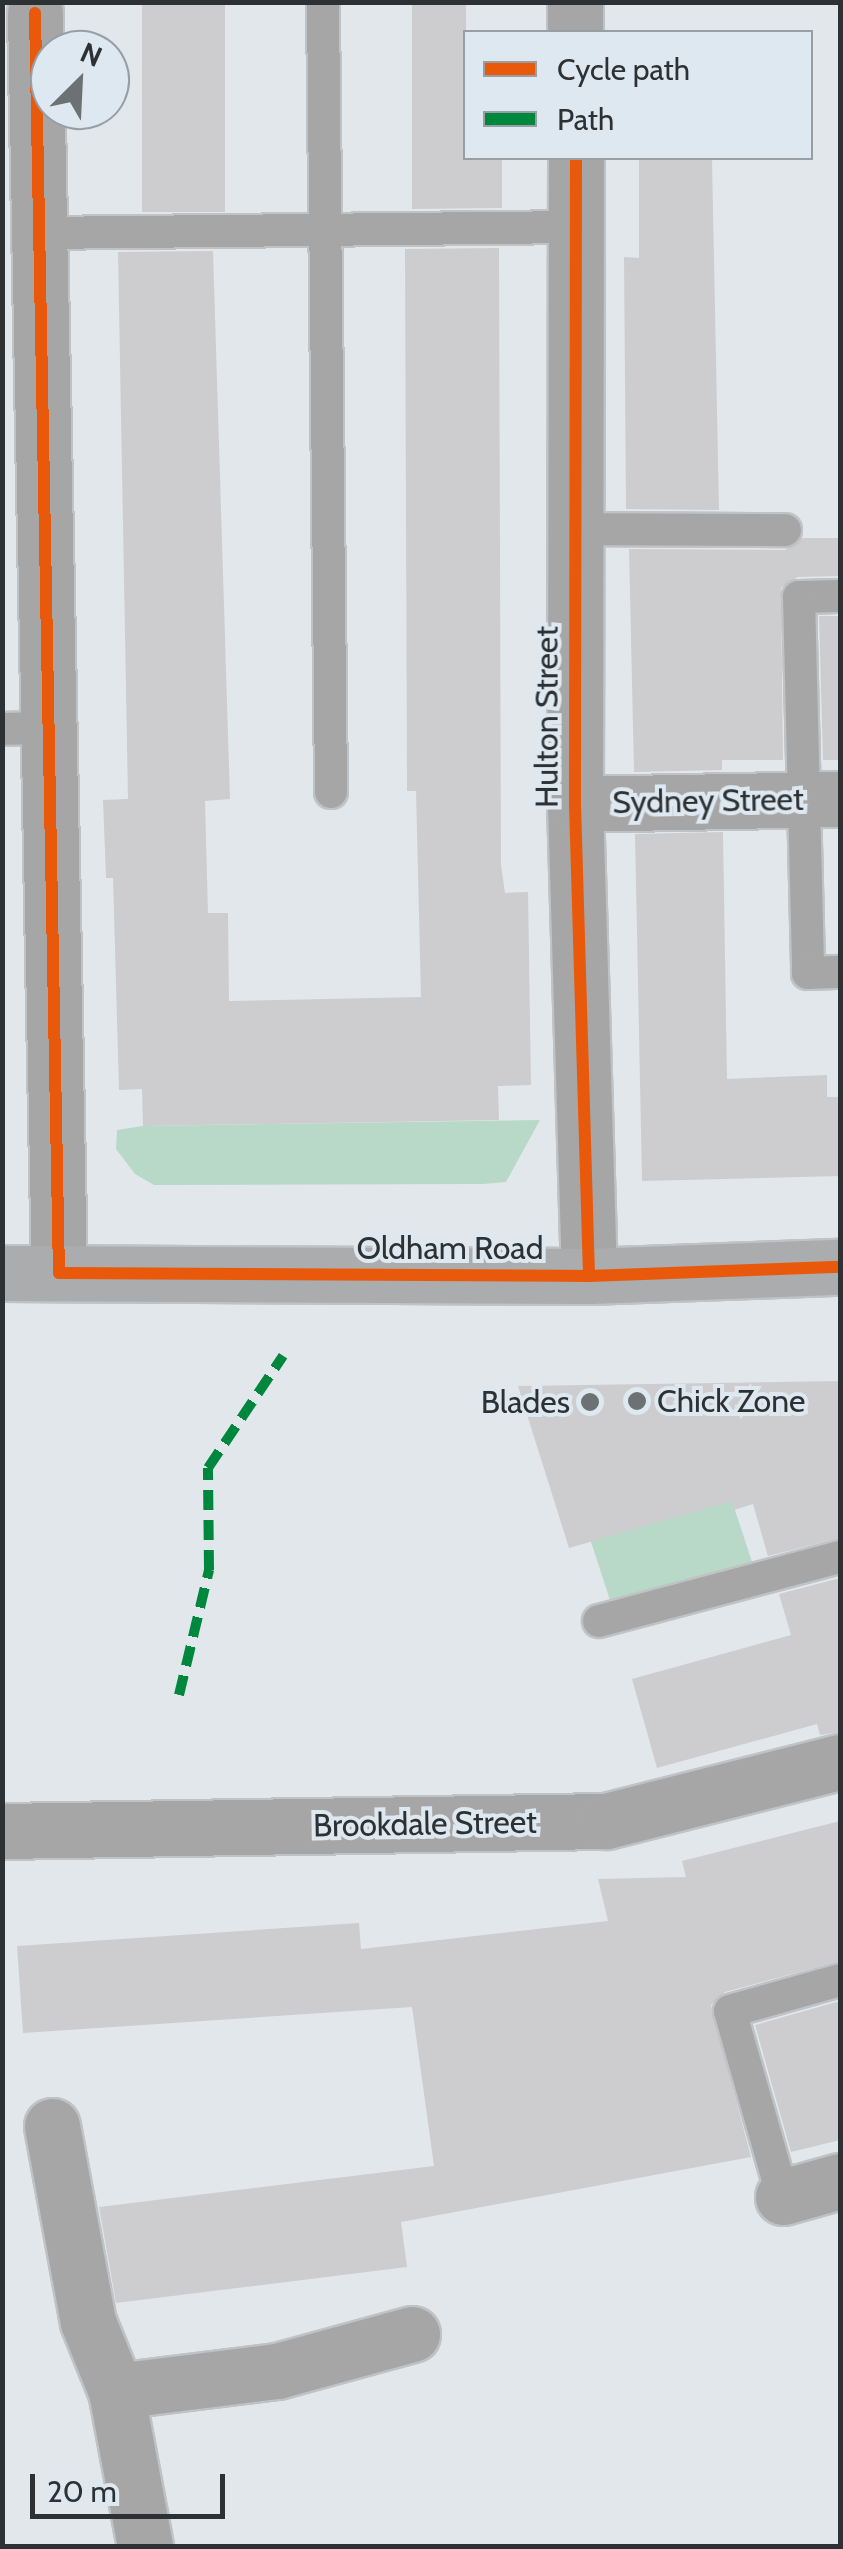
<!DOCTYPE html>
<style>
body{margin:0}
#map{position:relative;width:843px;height:2549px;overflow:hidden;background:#e2e7ec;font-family:Cabin,sans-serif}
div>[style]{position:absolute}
.green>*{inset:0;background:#b8d9c7}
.building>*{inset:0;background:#cdcdcf;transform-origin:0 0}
.roads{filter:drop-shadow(2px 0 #bfc3c6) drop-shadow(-2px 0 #bfc3c6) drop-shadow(0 2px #bfc3c6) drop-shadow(0 -2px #bfc3c6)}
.service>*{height:32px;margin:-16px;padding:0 16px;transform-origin:16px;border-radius:16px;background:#a7a6a7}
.minor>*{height:55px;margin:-27.5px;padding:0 27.5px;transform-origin:27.5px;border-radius:27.5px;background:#a7a6a7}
.trunk>*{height:55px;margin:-27.5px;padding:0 27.5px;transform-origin:27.5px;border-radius:27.5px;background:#aaacae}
.quiet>*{height:10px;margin-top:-5px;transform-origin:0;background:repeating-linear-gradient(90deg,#00873e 0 20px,transparent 0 30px)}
.cycleway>*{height:12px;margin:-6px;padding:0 6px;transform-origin:6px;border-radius:6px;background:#e8590c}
.dots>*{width:28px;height:28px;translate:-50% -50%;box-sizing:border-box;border:5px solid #dee8f0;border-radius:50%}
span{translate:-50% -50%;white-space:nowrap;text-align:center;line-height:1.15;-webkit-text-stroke:8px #dee8f0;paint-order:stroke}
.street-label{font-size:32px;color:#2d3134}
.poi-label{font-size:32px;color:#2d3134}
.left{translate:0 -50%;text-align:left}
.right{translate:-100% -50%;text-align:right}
.frame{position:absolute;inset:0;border:5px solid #2d3134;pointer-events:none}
.legend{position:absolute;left:463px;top:30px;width:350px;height:130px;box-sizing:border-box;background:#dee8f0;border:2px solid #979fa5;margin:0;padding:12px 18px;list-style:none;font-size:30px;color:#2d3134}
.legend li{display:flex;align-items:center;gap:20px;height:50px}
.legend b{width:50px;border:2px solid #979fa5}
.north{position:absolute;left:30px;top:30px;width:100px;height:100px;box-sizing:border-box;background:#dee8f0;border:2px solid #979fa5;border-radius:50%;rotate:24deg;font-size:28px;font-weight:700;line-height:40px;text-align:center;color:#2d3134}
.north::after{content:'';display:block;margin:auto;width:35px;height:45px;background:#6c7174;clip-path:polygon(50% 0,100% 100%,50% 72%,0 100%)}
.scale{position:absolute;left:30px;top:2474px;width:195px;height:45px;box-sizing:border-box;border:5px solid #2d3134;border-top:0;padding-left:12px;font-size:30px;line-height:35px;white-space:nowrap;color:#2d3134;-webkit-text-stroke:8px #dee8f0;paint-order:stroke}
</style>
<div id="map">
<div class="green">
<div style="clip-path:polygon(540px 1120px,506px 1182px,483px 1184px,154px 1185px,135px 1174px,116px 1149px,117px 1130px,143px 1126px)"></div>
<div style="clip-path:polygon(577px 1499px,732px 1501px,753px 1565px,610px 1600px)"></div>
</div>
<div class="building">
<div style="left:142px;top:2px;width:83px;height:210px"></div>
<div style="clip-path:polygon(412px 2px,466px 2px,466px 158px,502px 158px,502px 208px,412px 209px)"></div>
<div style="clip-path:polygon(639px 158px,712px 158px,719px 510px,626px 509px,624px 257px,639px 258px)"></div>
<div style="clip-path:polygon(499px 248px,501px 865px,505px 893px,528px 892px,531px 1085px,498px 1086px,499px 1120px,143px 1126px,142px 1089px,119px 1090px,113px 878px,106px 878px,103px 800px,128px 799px,118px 252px,213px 251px,230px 799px,205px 801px,208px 913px,228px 913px,229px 1001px,421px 997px,416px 791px,407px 791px,405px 249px)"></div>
<div style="clip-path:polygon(803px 538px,840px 538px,840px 576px,798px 577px,781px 588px,783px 760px,722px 760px,722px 770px,634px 772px,629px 549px,785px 550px)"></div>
<div style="clip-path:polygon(819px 616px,840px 616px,840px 760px,823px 760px)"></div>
<div style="clip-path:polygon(723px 832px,727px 1079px,827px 1075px,827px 1097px,840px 1097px,840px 1176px,642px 1181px,635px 834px)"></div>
<div style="clip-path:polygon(840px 1381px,840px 1538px,768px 1556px,753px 1504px,734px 1510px,732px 1501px,569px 1548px,518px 1386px)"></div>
<div style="clip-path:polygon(840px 1578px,840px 1732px,820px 1735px,817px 1724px,657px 1768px,632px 1679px,791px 1635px,779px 1594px)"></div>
<div style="clip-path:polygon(840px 1821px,840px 1961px,725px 1992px,711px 2005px,751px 2157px,401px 2222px,407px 2267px,116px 2303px,99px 2207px,434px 2166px,412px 2007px,23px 2033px,17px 1946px,359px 1923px,361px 1949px,608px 1921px,598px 1879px,686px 1877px,682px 1861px)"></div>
<div style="clip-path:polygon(840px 2001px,840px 2140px,791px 2152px,755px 2025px)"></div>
</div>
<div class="roads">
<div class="service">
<div style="left:323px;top:2px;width:790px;rotate:89.42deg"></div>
<div style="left:40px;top:233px;width:536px;rotate:-0.64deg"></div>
<div style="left:574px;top:529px;width:211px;rotate:0.3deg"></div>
<div style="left:840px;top:596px;width:41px;rotate:178.6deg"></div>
<div style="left:799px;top:597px;width:376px;rotate:88.6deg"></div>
<div style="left:808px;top:973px;width:32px;rotate:-2deg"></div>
<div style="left:2px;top:729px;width:47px;rotate:-1.2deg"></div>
<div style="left:599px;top:1621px;width:249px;rotate:-14.9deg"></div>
<div style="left:783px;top:2197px;width:193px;rotate:-105.9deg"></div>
<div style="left:730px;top:2011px;width:114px;rotate:-15.7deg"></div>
</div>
<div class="minor">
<div style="left:575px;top:2px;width:30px;rotate:90deg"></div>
<div style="left:35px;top:13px;width:1260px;rotate:88.91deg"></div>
<div style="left:576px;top:158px;width:646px;rotate:90.09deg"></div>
<div style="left:575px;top:804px;width:472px;rotate:88.3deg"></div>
<div style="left:575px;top:804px;width:265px;rotate:-1.1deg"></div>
<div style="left:2px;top:1831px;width:604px;rotate:-0.95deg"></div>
<div style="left:606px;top:1821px;width:241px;rotate:-14.2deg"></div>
<div style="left:52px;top:2126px;width:199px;rotate:79.6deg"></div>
<div style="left:88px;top:2322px;width:74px;rotate:67.9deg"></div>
<div style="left:116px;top:2391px;width:158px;rotate:79.4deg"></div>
<div style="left:783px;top:2197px;width:59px;rotate:-15.7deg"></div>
<div style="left:116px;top:2391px;width:162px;rotate:-7.1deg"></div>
<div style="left:277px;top:2371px;width:140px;rotate:-15.3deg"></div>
</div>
<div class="trunk">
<div style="left:2px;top:1273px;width:587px;rotate:0.29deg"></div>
<div style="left:589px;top:1276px;width:251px;rotate:-2.1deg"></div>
</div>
</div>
<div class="quiet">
<div style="left:179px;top:1695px;width:129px;rotate:-76.5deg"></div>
<div style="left:209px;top:1570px;width:102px;rotate:-90.6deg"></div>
<div style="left:208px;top:1468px;width:135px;rotate:-56.2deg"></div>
</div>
<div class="cycleway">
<div style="left:35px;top:13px;width:1260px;rotate:88.91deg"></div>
<div style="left:59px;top:1273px;width:530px;rotate:0.32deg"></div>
<div style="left:589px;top:1276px;width:251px;rotate:-2.1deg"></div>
<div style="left:576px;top:158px;width:646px;rotate:90.09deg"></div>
<div style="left:575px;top:804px;width:472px;rotate:88.3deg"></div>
</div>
<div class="dots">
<div style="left:637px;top:1401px;background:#6c7174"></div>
<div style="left:590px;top:1402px;background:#6c7174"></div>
</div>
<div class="street-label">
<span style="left:547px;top:717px;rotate:-90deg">Hulton Street</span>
<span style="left:708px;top:801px;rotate:-1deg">Sydney Street</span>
<span style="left:450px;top:1248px">Oldham Road</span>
<span style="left:425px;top:1824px;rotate:-1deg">Brookdale Street</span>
</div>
<div class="poi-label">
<span class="left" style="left:657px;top:1401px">Chick Zone</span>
<span class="right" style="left:570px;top:1402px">Blades</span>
</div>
<div class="frame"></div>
<ul class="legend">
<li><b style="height:12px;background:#e8590c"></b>Cycle path</li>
<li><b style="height:12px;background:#00873e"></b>Path</li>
</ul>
<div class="north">N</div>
<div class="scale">20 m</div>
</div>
